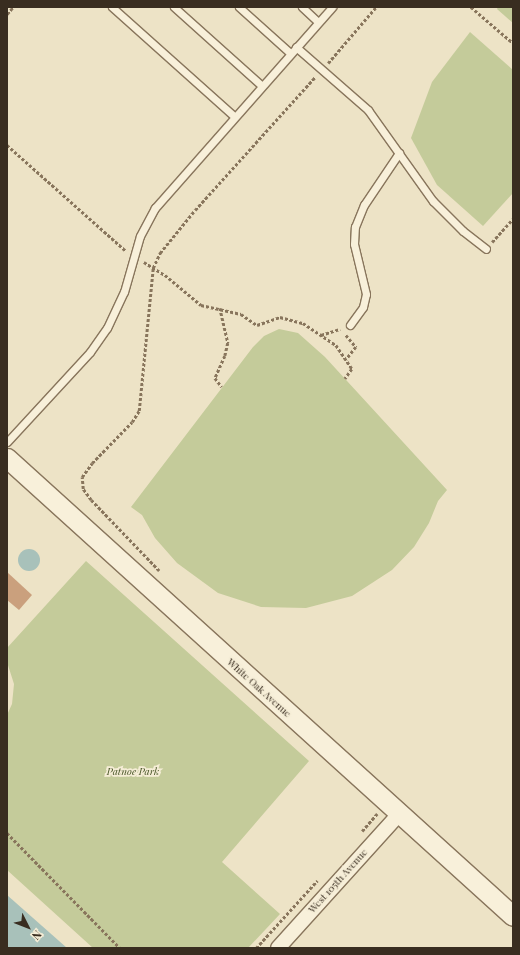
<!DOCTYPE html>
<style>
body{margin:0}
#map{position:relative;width:520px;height:955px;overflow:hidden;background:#ede3c6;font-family:"Playfair Display",serif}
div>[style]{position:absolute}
.green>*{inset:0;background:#c4cb9a}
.water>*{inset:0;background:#a8c1ba}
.round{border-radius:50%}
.building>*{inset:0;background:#caa07d}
.path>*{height:2.5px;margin-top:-1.25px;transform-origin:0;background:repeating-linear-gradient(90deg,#88755c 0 3px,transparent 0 5px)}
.roads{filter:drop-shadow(1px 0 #88755c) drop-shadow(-1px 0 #88755c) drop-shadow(0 1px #88755c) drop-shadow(0 -1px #88755c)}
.lane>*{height:7px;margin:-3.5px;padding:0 3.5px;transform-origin:3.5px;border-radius:3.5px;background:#f8f0da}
.street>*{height:14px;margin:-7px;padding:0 7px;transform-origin:7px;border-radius:7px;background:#f8f0da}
.secondary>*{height:19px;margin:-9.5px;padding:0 9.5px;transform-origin:9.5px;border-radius:9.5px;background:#f8f0da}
span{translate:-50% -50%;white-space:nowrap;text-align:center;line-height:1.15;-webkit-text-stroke:3.5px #f5edd6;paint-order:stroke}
.street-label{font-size:10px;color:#392d20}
.park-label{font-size:10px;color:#485527;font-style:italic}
.frame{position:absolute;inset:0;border:8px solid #392d20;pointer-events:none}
.north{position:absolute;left:8px;top:907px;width:40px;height:40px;-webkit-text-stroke:3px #f5edd6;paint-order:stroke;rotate:132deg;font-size:11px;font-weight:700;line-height:16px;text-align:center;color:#392d20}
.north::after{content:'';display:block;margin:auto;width:14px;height:18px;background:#392d20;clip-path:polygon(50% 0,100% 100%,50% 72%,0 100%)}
</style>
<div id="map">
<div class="green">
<div style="clip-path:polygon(498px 7px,513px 7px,513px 23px,497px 9px)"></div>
<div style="clip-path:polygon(470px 32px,513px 70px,513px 193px,483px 226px,437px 185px,411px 138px,432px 82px)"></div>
<div style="clip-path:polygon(279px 329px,298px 333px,325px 357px,447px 490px,438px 501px,429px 523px,414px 547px,392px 570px,352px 596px,306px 608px,261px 607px,218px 593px,177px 563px,155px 538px,142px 515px,131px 507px,253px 347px,264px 336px)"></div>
<div style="clip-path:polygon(86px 561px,309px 761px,222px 862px,280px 914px,248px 948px,93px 948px,7px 870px,7px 715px,12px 704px,14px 684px,7px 662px,7px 648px)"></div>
</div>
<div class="water">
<div class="round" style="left:18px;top:549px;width:22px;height:22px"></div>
<div style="clip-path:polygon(7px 895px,67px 948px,7px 948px)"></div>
</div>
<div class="building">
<div style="clip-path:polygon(7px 572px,32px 595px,19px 610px,7px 600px)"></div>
</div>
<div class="path">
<div style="left:471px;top:7px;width:55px;rotate:40.6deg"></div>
<div style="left:7px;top:14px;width:9px;rotate:-49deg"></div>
<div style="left:328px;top:63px;width:74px;rotate:-49.4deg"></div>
<div style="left:7px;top:145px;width:159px;rotate:41.7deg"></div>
<div style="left:492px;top:242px;width:31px;rotate:-48deg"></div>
<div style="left:144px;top:262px;width:25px;rotate:32deg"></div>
<div style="left:165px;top:275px;width:47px;rotate:39.8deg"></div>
<div style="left:201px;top:305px;width:41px;rotate:12.7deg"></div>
<div style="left:241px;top:314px;width:19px;rotate:35deg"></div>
<div style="left:257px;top:325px;width:24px;rotate:-19deg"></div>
<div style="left:280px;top:317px;width:24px;rotate:15deg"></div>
<div style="left:303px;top:323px;width:40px;rotate:34deg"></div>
<div style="left:336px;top:345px;width:29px;rotate:56deg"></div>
<div style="left:352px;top:369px;width:12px;rotate:125deg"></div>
<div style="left:220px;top:308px;width:36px;rotate:77deg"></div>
<div style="left:228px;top:343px;width:13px;rotate:103deg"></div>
<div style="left:225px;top:356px;width:24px;rotate:114deg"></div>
<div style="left:215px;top:378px;width:11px;rotate:52deg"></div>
<div style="left:321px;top:335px;width:20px;rotate:-18deg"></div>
<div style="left:346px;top:335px;width:16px;rotate:50deg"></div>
<div style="left:356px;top:347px;width:16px;rotate:128deg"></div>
<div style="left:159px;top:571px;width:98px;rotate:-133.8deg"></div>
<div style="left:91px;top:500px;width:14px;rotate:-126deg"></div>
<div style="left:83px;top:489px;width:12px;rotate:-95deg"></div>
<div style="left:82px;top:477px;width:17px;rotate:-54deg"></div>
<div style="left:92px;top:463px;width:57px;rotate:-45.7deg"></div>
<div style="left:132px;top:422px;width:13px;rotate:-58deg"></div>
<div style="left:139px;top:411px;width:144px;rotate:-84.4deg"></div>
<div style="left:153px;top:268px;width:17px;rotate:-65deg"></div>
<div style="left:160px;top:253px;width:55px;rotate:-50.9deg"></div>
<div style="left:195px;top:210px;width:179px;rotate:-47.9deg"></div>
<div style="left:362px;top:831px;width:23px;rotate:-49deg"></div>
<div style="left:7px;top:833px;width:161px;rotate:45.5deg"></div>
<div style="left:256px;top:948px;width:91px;rotate:-47.7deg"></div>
</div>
<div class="roads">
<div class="lane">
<div style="left:112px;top:7px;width:164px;rotate:41.8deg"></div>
<div style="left:174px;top:7px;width:117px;rotate:41.9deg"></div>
<div style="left:239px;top:7px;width:69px;rotate:42deg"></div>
<div style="left:302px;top:7px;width:22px;rotate:43deg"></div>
<div style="left:296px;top:47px;width:96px;rotate:41.2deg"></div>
<div style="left:368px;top:110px;width:112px;rotate:54.5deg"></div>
<div style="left:433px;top:201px;width:42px;rotate:45deg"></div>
<div style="left:463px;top:231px;width:29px;rotate:38deg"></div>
<div style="left:350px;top:325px;width:22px;rotate:-54deg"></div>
<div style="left:363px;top:307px;width:13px;rotate:-77deg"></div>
<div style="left:366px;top:294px;width:51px;rotate:-103.5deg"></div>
<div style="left:354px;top:244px;width:17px;rotate:-87deg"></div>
<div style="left:355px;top:227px;width:24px;rotate:-68deg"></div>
<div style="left:364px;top:205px;width:63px;rotate:-56.1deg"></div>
<div style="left:7px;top:442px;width:122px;rotate:-47.3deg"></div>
<div style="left:90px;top:352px;width:29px;rotate:-55deg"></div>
<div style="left:107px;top:328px;width:40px;rotate:-65deg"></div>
<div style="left:124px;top:292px;width:58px;rotate:-74.1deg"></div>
<div style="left:140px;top:236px;width:32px;rotate:-62deg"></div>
<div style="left:155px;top:208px;width:268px;rotate:-48.6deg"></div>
</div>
<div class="street">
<div style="left:278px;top:948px;width:179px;rotate:-47.9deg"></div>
</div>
<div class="secondary">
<div style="left:7px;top:458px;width:682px;rotate:42.15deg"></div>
</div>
</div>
<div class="street-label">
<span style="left:259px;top:688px;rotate:42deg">White Oak Avenue</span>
<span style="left:338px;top:881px;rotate:-48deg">West 105th Avenue</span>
</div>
<div class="park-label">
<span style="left:133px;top:772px">Patnoe Park</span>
</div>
<div class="frame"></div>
<div class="north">N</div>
</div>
